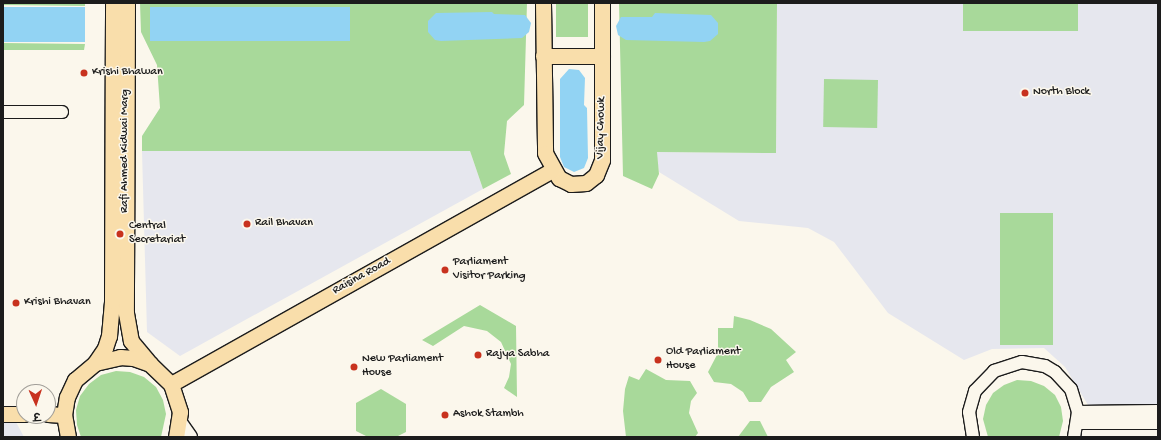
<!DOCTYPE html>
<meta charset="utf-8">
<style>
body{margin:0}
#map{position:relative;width:1161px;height:440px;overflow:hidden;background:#fbf7ec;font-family:"Gochi Hand","Playpen Sans Deva",sans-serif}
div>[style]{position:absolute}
.built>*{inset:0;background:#e6e7ee}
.green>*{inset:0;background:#a8d99a;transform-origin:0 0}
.water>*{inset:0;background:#92d3f3;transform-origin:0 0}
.roads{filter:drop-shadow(1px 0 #1c1c1c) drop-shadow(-1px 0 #1c1c1c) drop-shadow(0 1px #1c1c1c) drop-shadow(0 -1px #1c1c1c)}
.minor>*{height:12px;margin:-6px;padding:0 6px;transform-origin:6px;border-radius:6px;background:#fbf7ec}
.major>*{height:15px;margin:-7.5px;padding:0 7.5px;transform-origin:7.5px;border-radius:7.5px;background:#f9deab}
.dots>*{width:11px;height:11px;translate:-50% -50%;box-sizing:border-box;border:2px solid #fbf7ec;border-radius:50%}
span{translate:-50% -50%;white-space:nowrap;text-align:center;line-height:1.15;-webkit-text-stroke:3px #fbf7ec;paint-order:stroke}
.poi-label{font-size:12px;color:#1c1c1c}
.left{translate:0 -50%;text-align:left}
.street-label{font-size:12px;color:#1c1c1c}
.frame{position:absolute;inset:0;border:4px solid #1c1c1c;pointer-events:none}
.north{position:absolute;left:16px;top:384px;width:40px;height:40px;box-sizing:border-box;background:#fbf7ec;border:1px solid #a29f99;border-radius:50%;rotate:177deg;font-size:11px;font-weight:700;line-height:16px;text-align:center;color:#1c1c1c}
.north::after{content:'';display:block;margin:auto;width:14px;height:18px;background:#c8321e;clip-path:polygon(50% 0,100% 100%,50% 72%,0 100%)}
</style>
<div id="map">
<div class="built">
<div style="clip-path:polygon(777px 3px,1158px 3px,1158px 404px,1088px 405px,1065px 367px,1044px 348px,992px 349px,964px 360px,888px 313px,834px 242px,808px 228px,739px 221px,659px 172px,656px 152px,776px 153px)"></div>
<div style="clip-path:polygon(142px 151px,470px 151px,483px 189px,180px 356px,147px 332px)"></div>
<div style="clip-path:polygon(16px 422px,24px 437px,3px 437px,3px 423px)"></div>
</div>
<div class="green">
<div style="clip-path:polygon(3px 3px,85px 3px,85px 6px,3px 5px)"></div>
<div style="clip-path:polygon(140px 3px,527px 3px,524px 105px,507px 121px,504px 154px,511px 174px,483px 189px,470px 151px,142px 151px,142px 136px,160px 108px,157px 65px,141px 32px)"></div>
<div style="left:556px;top:3px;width:32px;height:34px"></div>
<div style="clip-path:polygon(619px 3px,777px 3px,776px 153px,657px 152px,659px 174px,652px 189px,623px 176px)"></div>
<div style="left:963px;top:3px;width:115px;height:28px"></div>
<div style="clip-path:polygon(3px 43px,85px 44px,84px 50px,3px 50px)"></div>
<div style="left:824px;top:79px;width:54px;height:48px;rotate:1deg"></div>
<div style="left:1000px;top:213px;width:53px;height:132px"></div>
<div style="clip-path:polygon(480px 305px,516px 326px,517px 397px,504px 388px,509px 377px,511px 364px,501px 342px,487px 331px,464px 326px,433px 346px,422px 340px)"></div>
<div style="clip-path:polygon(734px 316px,750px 320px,771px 329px,796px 352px,786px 360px,794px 372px,771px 387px,761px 402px,749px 402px,743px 392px,731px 384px,714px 382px,708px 372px,718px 353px,718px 328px,733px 328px)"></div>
<div style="clip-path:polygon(646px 369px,666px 380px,690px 381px,697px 393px,691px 401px,689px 413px,698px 433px,695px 437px,626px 437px,623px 411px,625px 389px,629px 376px,639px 380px)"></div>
<div style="clip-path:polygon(116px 371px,130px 372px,144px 377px,156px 387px,163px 400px,166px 414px,161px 437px,81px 437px,77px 425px,76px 410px,80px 396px,89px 384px,101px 375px)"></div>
<div style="clip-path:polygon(1017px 380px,1031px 381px,1044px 386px,1055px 395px,1061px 407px,1063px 421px,1059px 437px,988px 437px,983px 419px,986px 405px,993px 393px,1004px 385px)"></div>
<div style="clip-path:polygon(381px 389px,406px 404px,406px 432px,396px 437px,368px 437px,356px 431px,356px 403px)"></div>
<div style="clip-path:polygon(750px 421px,760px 421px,768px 437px,738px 437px)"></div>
</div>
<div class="water">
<div style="left:3px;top:7px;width:82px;height:35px"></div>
<div style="left:150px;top:7px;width:200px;height:34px"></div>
<div style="clip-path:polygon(492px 12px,494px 14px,525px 15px,531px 23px,529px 32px,522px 38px,441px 41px,435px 40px,428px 32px,428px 21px,436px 13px)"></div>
<div style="clip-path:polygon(655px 13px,711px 15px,718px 23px,718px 34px,710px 41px,704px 42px,626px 40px,618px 35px,616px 26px,621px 17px,652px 17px)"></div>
<div style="clip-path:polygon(569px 69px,579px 70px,585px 78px,584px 105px,587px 108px,588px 158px,584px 168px,574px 172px,564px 167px,560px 157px,560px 79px)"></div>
</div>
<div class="roads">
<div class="minor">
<div style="left:3px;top:112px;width:59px"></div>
<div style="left:1078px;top:412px;width:80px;rotate:-0.7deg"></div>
<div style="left:180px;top:421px;width:19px;rotate:55deg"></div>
<div style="left:1078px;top:423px;width:80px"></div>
<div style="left:973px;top:437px;width:25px;rotate:-99deg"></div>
<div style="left:969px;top:412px;width:22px;rotate:-74deg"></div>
<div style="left:975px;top:391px;width:28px;rotate:-46deg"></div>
<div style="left:994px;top:371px;width:29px;rotate:-18deg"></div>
<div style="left:1022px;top:362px;width:23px;rotate:10deg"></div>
<div style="left:1045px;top:366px;width:12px;rotate:31deg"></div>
<div style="left:1055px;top:372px;width:23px;rotate:47deg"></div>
<div style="left:1071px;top:389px;width:24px;rotate:73deg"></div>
<div style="left:1078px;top:412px;width:25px;rotate:99deg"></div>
</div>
<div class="major">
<div style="left:127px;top:3px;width:310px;rotate:90.2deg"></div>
<div style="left:126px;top:313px;width:28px;rotate:80deg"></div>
<div style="left:131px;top:341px;width:30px;rotate:50deg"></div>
<div style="left:543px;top:3px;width:150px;rotate:89.2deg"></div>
<div style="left:545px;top:153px;width:29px;rotate:61deg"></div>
<div style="left:559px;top:178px;width:13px;rotate:27deg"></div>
<div style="left:571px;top:184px;width:15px;rotate:-4deg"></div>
<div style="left:586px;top:183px;width:13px;rotate:-39deg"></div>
<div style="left:596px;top:175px;width:16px;rotate:-68deg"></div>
<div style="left:602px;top:160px;width:157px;rotate:-90deg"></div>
<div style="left:543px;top:56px;width:59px"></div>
<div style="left:95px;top:363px;width:18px;rotate:-56deg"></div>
<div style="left:105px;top:348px;width:13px;rotate:-72deg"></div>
<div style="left:109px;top:336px;width:35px;rotate:-85deg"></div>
<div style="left:112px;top:301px;width:298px;rotate:-89.8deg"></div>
<div style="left:171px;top:384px;width:438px;rotate:-29.3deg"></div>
<div style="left:3px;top:414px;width:21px"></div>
<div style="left:48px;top:414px;width:16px;rotate:4deg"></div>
<div style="left:68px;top:437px;width:22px;rotate:-100deg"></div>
<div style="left:64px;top:415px;width:18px;rotate:-81deg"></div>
<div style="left:67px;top:397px;width:19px;rotate:-65deg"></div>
<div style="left:75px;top:380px;width:26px;rotate:-40deg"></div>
<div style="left:95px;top:363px;width:26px;rotate:-13deg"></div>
<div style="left:120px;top:357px;width:13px;rotate:4deg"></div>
<div style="left:133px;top:358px;width:18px;rotate:19deg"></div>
<div style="left:150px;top:364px;width:29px;rotate:44deg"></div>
<div style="left:171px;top:384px;width:29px;rotate:72deg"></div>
<div style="left:180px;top:412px;width:25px;rotate:99deg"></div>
</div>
</div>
<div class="dots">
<div style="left:84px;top:73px;background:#c8321e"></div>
<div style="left:1025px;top:93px;background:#c8321e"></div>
<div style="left:247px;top:224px;background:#c8321e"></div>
<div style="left:120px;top:234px;background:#c8321e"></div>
<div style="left:445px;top:270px;background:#c8321e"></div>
<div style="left:16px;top:303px;background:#c8321e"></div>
<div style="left:478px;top:355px;background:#c8321e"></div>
<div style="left:658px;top:360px;background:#c8321e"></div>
<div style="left:354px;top:367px;background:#c8321e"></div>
<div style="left:445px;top:415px;background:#c8321e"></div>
</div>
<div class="poi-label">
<span class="left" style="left:92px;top:73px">Krishi Bhawan</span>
<span class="left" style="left:1033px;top:93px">North Block</span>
<span class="left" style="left:255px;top:224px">Rail Bhavan</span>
<span class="left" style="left:129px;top:234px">Central<br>Secretariat</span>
<span class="left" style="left:453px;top:270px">Parliament<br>Visitor Parking</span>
<span class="left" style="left:24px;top:303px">Krishi Bhavan</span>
<span class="left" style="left:666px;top:360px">Old Parliament<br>House</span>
<span class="left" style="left:486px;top:355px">Rajya Sabha</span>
<span class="left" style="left:362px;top:367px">New Parliament<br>House</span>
<span class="left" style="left:453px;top:415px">Ashok Stambh</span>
</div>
<div class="street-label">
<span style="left:602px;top:128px;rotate:-89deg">Vijay Chowk</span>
<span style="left:126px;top:151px;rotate:-90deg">Rafi Ahmed Kidwai Marg</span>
<span style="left:362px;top:277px;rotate:-29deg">Raisina Road</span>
</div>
<div class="frame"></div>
<div class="north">उ</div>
</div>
